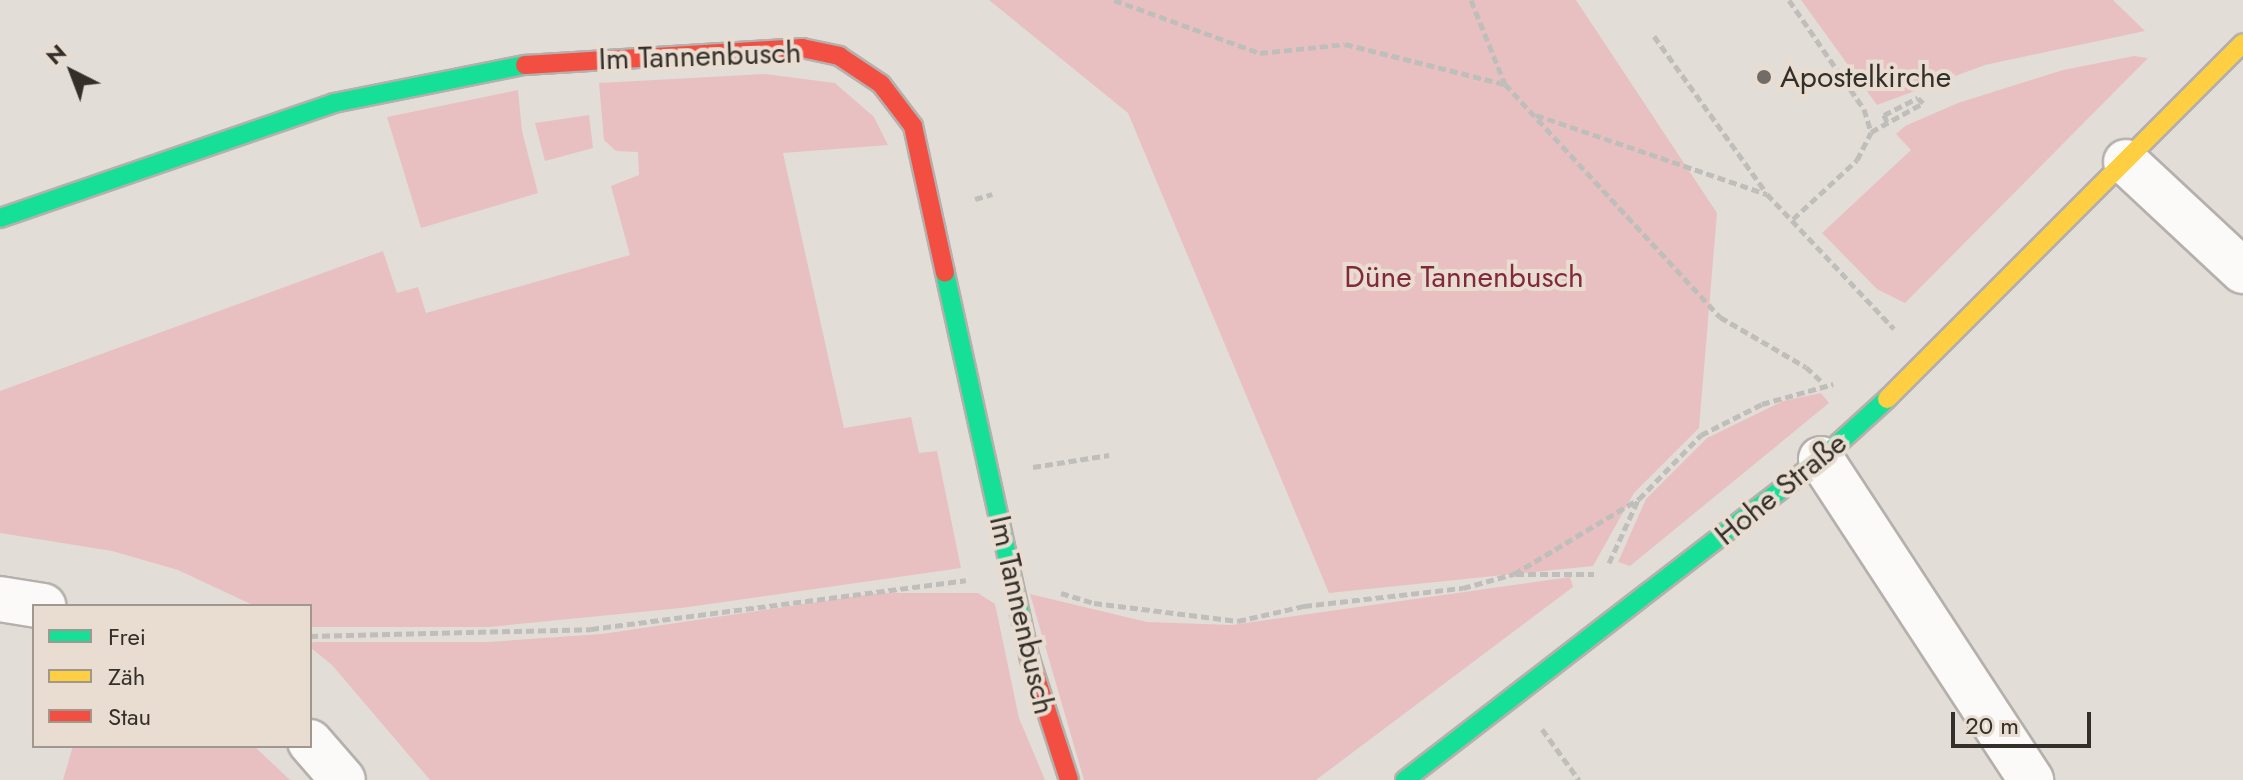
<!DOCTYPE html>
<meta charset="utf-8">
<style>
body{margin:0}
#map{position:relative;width:2243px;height:780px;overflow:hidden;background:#e3ddd7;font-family:Jost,sans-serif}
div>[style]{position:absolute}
.green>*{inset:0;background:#e8c0c2}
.path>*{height:5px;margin-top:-2.5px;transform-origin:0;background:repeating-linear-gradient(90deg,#c0bebb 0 8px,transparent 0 12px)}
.roads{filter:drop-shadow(2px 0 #b5b0ac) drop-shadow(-2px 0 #b5b0ac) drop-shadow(0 2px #b5b0ac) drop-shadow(0 -2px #b5b0ac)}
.street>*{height:44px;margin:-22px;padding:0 22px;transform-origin:22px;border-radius:22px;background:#fbfaf9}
.fast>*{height:18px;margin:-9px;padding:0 9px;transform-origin:9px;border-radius:9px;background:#16e098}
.slow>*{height:18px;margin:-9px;padding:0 9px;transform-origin:9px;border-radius:9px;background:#ffcf43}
.jam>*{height:18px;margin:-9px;padding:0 9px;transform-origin:9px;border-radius:9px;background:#f24e42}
.dots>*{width:22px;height:22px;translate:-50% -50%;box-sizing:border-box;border:4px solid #e9ddd1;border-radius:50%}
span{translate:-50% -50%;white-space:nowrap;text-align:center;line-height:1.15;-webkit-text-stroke:8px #e9ddd1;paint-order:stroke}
.street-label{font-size:30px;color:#332f2a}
.poi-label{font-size:30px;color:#332f2a}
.left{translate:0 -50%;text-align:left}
.park-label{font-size:30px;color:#82293b}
.legend{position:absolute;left:32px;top:604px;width:280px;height:144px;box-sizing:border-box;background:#e9ddd1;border:2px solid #a0978e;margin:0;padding:10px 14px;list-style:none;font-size:24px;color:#332f2a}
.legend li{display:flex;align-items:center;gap:16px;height:40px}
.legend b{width:40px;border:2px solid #a0978e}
.north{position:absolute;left:32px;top:32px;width:80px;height:80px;-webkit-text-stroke:6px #e9ddd1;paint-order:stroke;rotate:318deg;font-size:22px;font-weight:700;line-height:32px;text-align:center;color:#332f2a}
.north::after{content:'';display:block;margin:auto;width:28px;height:36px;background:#332f2a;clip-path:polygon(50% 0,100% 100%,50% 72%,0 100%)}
.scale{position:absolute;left:1951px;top:712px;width:140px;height:36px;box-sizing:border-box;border:4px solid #332f2a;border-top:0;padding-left:10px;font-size:24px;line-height:28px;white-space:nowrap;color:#332f2a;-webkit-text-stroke:6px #e9ddd1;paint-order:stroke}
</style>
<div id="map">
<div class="green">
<div style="clip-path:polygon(989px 0,1576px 0,1717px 213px,1699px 428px,1634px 493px,1593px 566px,1329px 593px,1128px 113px)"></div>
<div style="clip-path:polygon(1801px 0,2113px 0,2145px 31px,1985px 65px,1877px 105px)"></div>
<div style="clip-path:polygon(2134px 56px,2148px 58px,1905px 303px,1877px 289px,1822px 233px,1911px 150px,1896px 134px,1905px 126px,1958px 103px,2063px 70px)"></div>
<div style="clip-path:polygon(765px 74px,835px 83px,874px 117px,888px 145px,783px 153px,844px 428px,911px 417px,919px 453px,937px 451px,961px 568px,681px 608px,489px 627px,310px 627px,310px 606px,255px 606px,178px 570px,112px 551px,0 533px,0 391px,383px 251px,397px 293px,418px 287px,426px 313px,630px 255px,611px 186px,639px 175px,638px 152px,616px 151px,604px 140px,599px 83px)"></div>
<div style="clip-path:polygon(518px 90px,522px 131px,538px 193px,421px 228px,387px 117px)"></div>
<div style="clip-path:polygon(589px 115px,593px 148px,545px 161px,535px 123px)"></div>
<div style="clip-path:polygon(1821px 393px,1829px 403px,1630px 566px,1618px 562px,1646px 499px,1707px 438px,1783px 401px)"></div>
<div style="clip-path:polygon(1570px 577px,1573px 587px,1316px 780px,1084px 780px,1030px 594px,1147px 622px,1232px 625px)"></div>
<div style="clip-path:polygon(879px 593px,978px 593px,995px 604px,1019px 718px,1045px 780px,430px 780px,332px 665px,310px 647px,313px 642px,488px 642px,602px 634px)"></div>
<div style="clip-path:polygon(73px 746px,254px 746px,290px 780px,63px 780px)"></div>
</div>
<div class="path">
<div style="left:1114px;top:0;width:155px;rotate:20deg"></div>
<div style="left:1260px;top:53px;width:85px;rotate:-6deg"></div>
<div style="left:1345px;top:44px;width:164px;rotate:14.1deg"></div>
<div style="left:1471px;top:0;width:91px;rotate:68deg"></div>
<div style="left:1505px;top:84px;width:317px;rotate:47.3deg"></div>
<div style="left:1720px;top:317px;width:99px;rotate:30.2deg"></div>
<div style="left:1806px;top:367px;width:23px;rotate:43deg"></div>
<div style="left:1789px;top:0;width:132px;rotate:55.5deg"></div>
<div style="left:1864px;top:109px;width:24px;rotate:73deg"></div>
<div style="left:1654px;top:36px;width:191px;rotate:54.4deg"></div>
<div style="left:1536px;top:115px;width:244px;rotate:18.9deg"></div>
<div style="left:1767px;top:194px;width:185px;rotate:46.7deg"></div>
<div style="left:1887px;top:122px;width:8px;rotate:-113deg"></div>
<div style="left:1884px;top:115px;width:38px;rotate:-27deg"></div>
<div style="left:1918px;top:98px;width:7px;rotate:45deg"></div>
<div style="left:975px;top:199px;width:18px;rotate:-16deg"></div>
<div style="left:1793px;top:219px;width:87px;rotate:-42.7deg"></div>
<div style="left:1857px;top:160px;width:31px;rotate:-63deg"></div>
<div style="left:1871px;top:132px;width:60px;rotate:-29.1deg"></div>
<div style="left:1033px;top:467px;width:77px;rotate:-9deg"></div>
<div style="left:1609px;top:563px;width:69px;rotate:-65.3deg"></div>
<div style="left:1516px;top:574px;width:78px"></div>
<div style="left:1061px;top:593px;width:34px;rotate:17deg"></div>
<div style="left:1094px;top:603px;width:145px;rotate:7.1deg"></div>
<div style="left:1238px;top:621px;width:68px;rotate:-12.8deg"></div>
<div style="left:1304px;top:606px;width:160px;rotate:-6.5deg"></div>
<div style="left:1463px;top:588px;width:53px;rotate:-15.4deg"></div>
<div style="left:1514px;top:574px;width:146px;rotate:-31deg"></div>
<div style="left:1639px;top:499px;width:89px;rotate:-45.9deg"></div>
<div style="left:1701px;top:435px;width:68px;rotate:-26.9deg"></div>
<div style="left:1762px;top:404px;width:74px;rotate:-15.7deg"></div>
<div style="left:310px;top:636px;width:281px;rotate:-1.4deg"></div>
<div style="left:591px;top:629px;width:378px;rotate:-7.4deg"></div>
<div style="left:1542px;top:729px;width:63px;rotate:54deg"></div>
</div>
<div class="roads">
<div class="street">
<div style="left:2126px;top:162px;width:160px;rotate:43deg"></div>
<div style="left:1821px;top:459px;width:384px;rotate:56.8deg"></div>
<div style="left:0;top:599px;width:44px;rotate:9.2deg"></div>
<div style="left:310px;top:742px;width:50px;rotate:49deg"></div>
</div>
<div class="fast">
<div style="left:0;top:218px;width:353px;rotate:-19deg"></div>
<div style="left:334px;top:103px;width:195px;rotate:-11.3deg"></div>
<div style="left:945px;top:273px;width:395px;rotate:77.6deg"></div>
<div style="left:1405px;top:780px;width:525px;rotate:-37.66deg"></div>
<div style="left:1821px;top:459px;width:89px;rotate:-42.3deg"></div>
</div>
<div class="slow">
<div style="left:1887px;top:399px;width:503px;rotate:-45deg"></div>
</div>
<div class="jam">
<div style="left:525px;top:65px;width:278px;rotate:-3.5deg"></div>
<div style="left:802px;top:48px;width:38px;rotate:12deg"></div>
<div style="left:839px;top:56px;width:50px;rotate:33.7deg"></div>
<div style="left:881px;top:84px;width:53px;rotate:52.7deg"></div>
<div style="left:913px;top:126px;width:150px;rotate:77.7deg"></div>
<div style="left:1030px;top:659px;width:127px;rotate:72.1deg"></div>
</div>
</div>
<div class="dots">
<div style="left:1764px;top:77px;background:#716c67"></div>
</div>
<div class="street-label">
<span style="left:700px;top:56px;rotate:-2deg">Im Tannenbusch</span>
<span style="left:1781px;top:489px;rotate:-39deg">Hohe Straße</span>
<span style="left:1022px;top:615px;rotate:77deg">Im Tannenbusch</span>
</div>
<div class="poi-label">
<span class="left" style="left:1780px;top:77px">Apostelkirche</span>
</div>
<div class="park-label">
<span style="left:1464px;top:277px">Düne Tannenbusch</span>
</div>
<ul class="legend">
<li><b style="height:10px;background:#16e098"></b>Frei</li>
<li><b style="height:10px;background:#ffcf43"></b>Zäh</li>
<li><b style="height:10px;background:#f24e42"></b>Stau</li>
</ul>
<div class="north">N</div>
<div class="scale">20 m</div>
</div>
